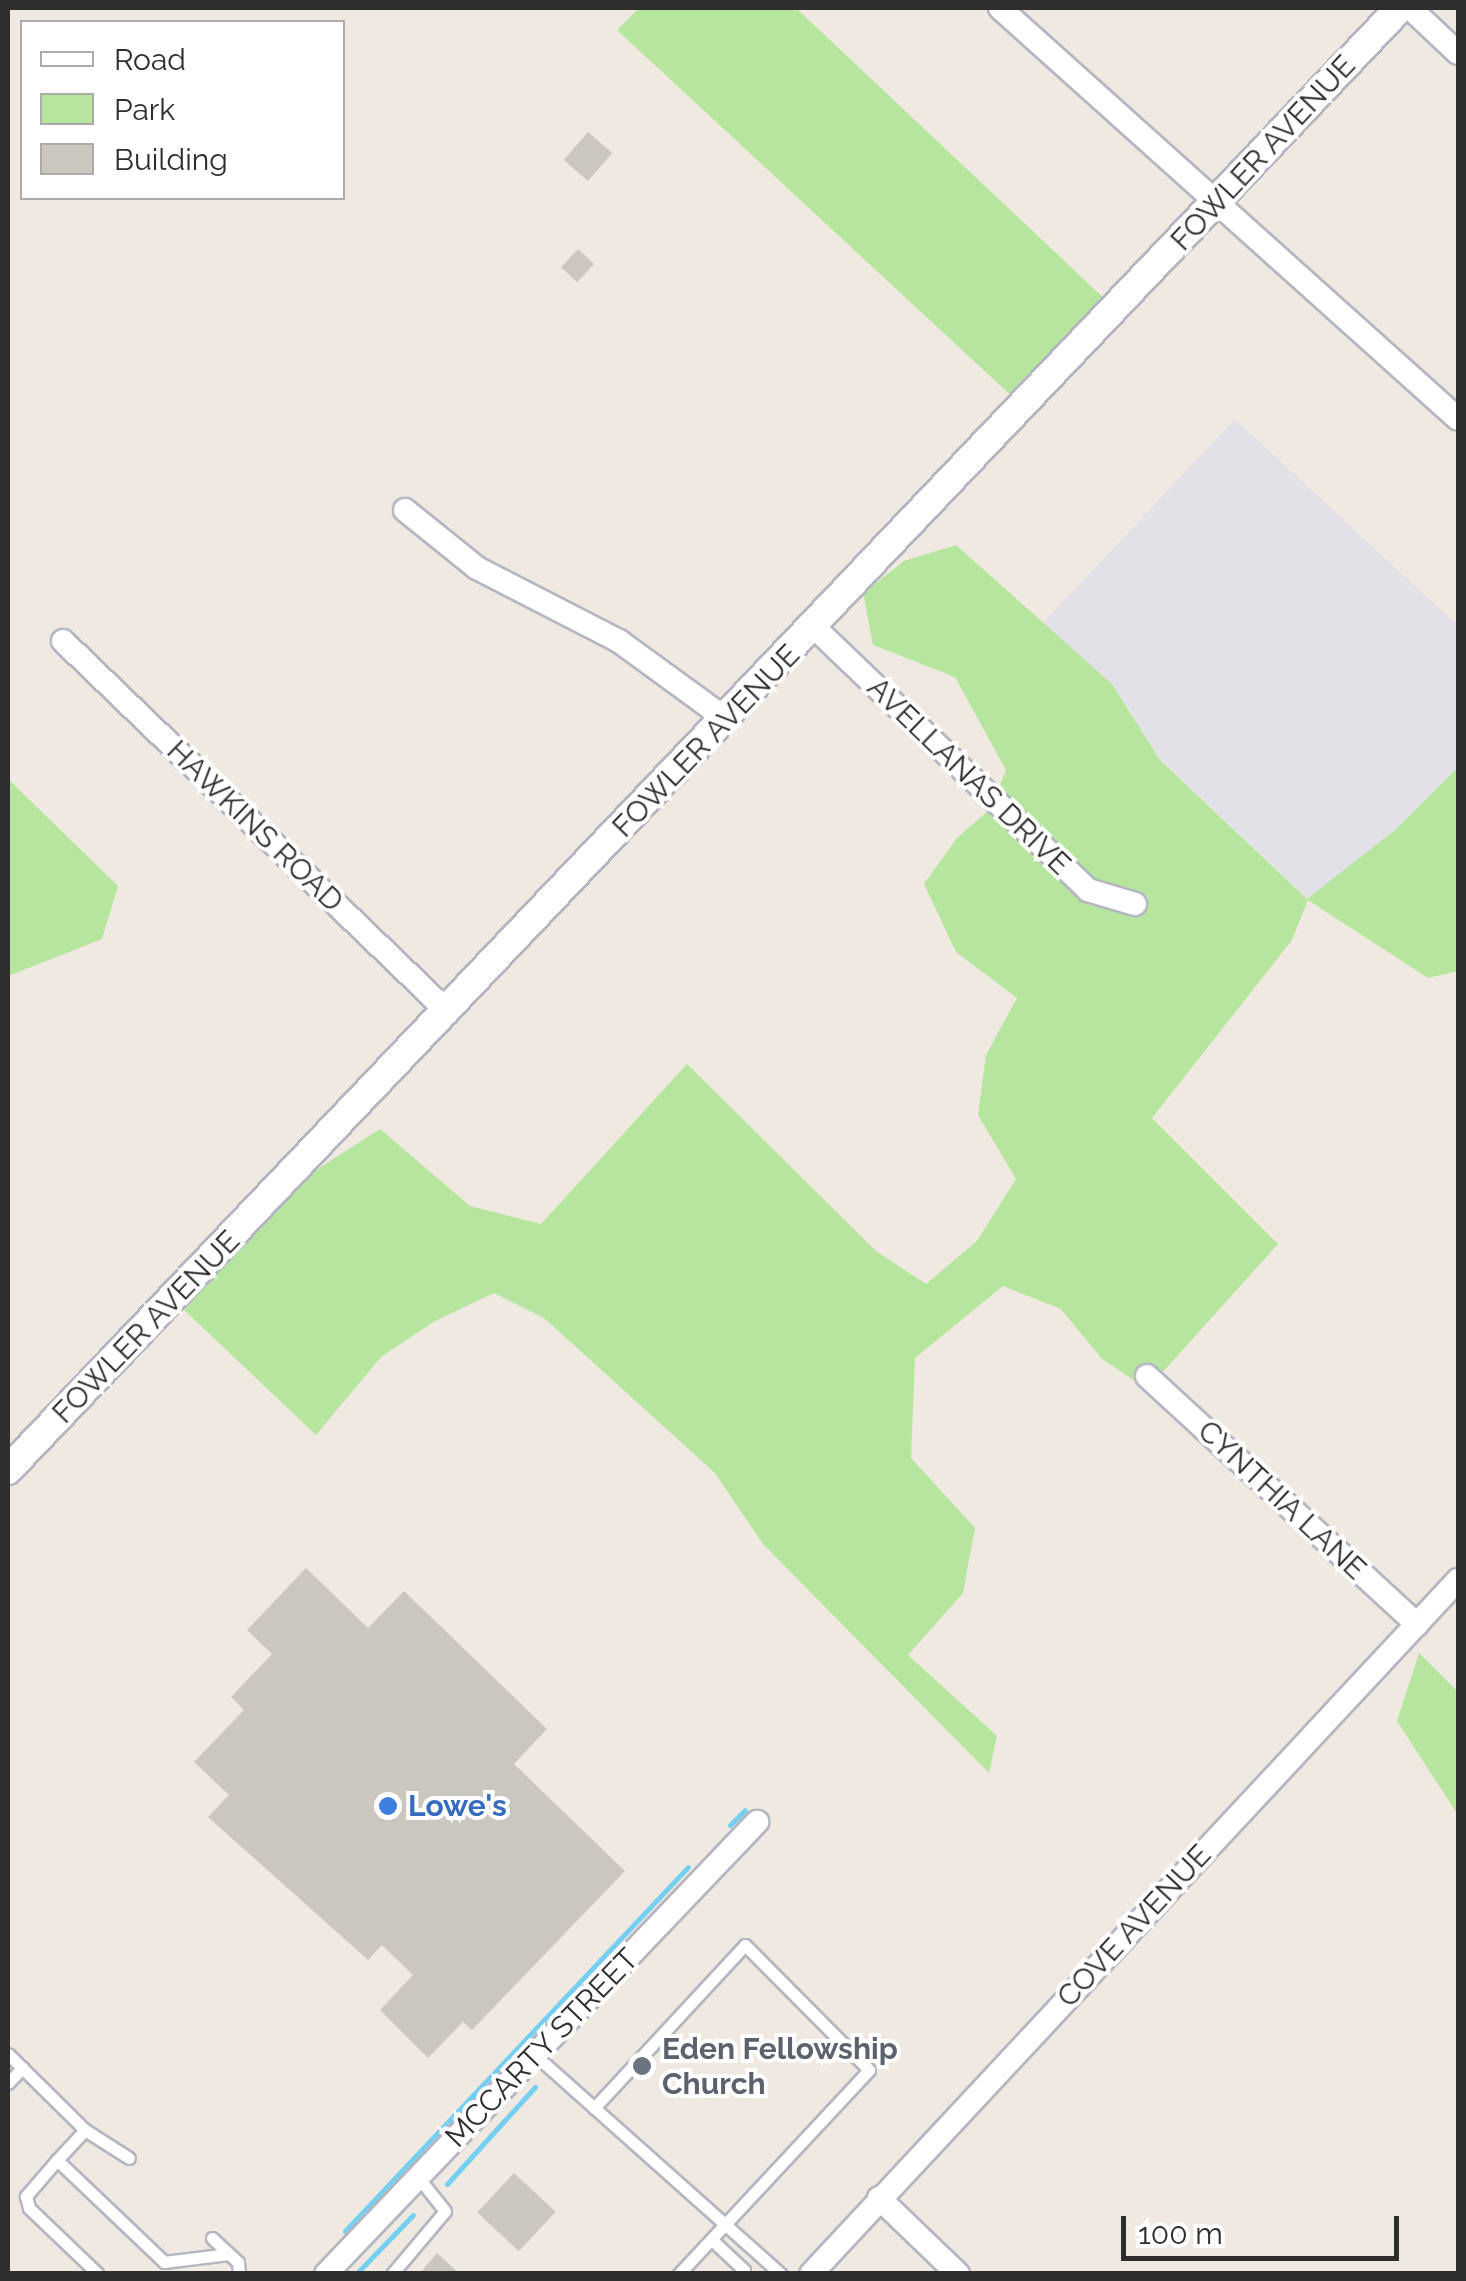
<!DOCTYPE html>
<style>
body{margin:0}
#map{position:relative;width:1466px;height:2281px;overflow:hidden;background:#efe9e1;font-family:Raleway,sans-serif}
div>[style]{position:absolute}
.industrial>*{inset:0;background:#e3e1e8}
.green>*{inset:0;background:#b6e59e}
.stream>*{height:5px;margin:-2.5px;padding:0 2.5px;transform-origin:2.5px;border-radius:2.5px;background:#75cff0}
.building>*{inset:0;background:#cbc7bf;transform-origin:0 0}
.roads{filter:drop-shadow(2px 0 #b4b7c1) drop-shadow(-2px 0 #b4b7c1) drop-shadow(0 2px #b4b7c1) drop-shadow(0 -2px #b4b7c1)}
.service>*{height:11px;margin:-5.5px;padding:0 5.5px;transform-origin:5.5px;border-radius:5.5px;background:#fff}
.minor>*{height:22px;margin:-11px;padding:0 11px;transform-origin:11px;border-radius:11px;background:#fff}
.tertiary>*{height:28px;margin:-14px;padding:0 14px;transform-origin:14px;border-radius:14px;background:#fff}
.dots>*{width:28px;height:28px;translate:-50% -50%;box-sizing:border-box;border:5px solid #fff;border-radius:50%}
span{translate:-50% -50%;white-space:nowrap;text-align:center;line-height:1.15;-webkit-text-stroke:8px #fff;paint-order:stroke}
.street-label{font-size:30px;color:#2e2e2e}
.shop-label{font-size:30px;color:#366cbe;font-weight:700}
.left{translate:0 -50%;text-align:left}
.worship-label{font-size:30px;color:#5b616d;font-weight:700}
.frame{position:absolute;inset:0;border:10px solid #2e2e2e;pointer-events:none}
.legend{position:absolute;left:20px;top:20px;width:325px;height:180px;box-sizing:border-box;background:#fff;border:2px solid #ababab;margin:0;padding:12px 18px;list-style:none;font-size:30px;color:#2e2e2e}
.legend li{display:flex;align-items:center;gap:20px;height:50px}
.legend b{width:50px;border:2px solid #ababab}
.scale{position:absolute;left:1121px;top:2216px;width:278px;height:45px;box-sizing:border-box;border:5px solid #2e2e2e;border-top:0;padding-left:12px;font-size:30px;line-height:35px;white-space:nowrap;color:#2e2e2e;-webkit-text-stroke:8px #fff;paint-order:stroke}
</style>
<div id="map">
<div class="industrial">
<div style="clip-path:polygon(1235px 419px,1458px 626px,1458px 767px,1395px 830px,1308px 899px,1160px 759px,1112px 684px,1043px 623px)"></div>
</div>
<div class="green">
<div style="clip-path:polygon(639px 8px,796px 8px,1109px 303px,1017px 401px,617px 30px)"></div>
<div style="clip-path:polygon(956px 545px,1112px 684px,1160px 760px,1307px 899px,1395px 830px,1458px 767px,1458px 971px,1428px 978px,1308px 900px,1292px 940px,1152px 1118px,1278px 1244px,1161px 1374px,1147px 1362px,1133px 1377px,1141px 1385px,1102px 1359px,1061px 1309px,1003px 1286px,915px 1358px,911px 1458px,975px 1528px,963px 1593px,908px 1655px,997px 1736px,989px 1773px,763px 1544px,715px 1473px,544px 1318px,494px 1293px,435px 1321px,381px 1357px,316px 1435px,180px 1306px,302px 1179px,380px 1129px,470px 1206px,541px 1224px,687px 1064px,876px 1251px,926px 1284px,977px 1241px,1016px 1179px,978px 1115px,986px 1055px,1017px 998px,956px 952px,924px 884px,957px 838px,989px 810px,1081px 898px,1141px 915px,1148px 896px,1094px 881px,998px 790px,1006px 770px,955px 677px,873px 645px,863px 593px,904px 561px)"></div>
<div style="clip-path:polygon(8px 779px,118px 886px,102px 939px,8px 976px)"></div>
<div style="clip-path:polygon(1419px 1653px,1458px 1692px,1458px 1815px,1397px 1721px)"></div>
</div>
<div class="stream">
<div style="left:730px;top:1825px;width:21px;rotate:-45deg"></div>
<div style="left:447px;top:2184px;width:131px;rotate:-47.8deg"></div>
<div style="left:345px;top:2231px;width:500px;rotate:-46.7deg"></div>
<div style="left:356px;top:2274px;width:82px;rotate:-46deg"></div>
</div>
<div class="building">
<div style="left:588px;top:132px;width:32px;height:37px;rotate:41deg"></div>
<div style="left:578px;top:249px;width:22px;height:25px;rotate:43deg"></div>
<div style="clip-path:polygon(306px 1568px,368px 1628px,404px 1591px,547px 1729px,514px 1764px,625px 1871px,472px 2030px,463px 2022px,428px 2058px,380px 2010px,413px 1975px,382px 1945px,368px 1960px,208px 1817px,229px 1795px,194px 1762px,244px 1710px,231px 1697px,272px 1654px,247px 1630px)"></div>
<div style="left:514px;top:2173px;width:57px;height:54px;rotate:43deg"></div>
<div style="clip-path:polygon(437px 2253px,460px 2274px,419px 2274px)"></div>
</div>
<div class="roads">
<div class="service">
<div style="left:8px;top:2054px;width:108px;rotate:44.6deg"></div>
<div style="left:85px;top:2130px;width:41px;rotate:133deg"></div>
<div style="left:57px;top:2160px;width:148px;rotate:43.6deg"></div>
<div style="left:164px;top:2262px;width:65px;rotate:-7deg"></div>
<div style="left:535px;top:2055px;width:329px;rotate:41.7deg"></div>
<div style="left:8px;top:2083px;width:21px;rotate:-47deg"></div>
<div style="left:594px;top:2108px;width:222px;rotate:-47.2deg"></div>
<div style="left:745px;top:1945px;width:176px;rotate:45.2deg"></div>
<div style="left:869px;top:2070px;width:279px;rotate:133deg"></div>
<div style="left:85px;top:2130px;width:52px;rotate:32.5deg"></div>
<div style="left:57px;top:2160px;width:48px;rotate:130.7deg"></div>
<div style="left:26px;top:2196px;width:12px;rotate:76deg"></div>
<div style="left:29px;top:2208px;width:95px;rotate:43.7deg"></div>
<div style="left:212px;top:2238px;width:35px;rotate:43deg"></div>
<div style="left:238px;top:2262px;width:12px;rotate:85deg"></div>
<div style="left:712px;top:2240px;width:44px;rotate:43.2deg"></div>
<div style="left:744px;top:2270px;width:5px;rotate:127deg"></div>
<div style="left:392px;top:2274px;width:82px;rotate:-49.9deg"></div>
<div style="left:445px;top:2211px;width:43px;rotate:-128.5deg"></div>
</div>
<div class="minor">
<div style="left:1000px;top:8px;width:615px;rotate:41.9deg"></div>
<div style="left:1410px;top:8px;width:66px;rotate:43.2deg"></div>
<div style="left:405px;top:510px;width:92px;rotate:38.9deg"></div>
<div style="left:477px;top:568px;width:160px;rotate:27.2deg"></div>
<div style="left:619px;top:641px;width:132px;rotate:36.1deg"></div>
<div style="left:814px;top:627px;width:380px;rotate:43.8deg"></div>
<div style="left:1088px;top:890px;width:49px;rotate:16.6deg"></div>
<div style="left:63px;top:641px;width:535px;rotate:43.94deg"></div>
<div style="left:1147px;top:1376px;width:367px;rotate:42.6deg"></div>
<div style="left:879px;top:2198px;width:110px;rotate:43.9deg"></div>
<div style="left:326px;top:2274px;width:625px;rotate:-46.36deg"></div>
<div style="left:811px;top:2274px;width:949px;rotate:-47.01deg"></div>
</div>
<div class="tertiary">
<div style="left:8px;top:1470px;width:2019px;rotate:-46.41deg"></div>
</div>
</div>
<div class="dots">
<div style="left:388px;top:1806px;background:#3f7fe0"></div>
<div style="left:642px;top:2066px;background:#6b7280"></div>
</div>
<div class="street-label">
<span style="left:1263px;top:153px;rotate:-47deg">FOWLER AVENUE</span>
<span style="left:706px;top:741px;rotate:-46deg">FOWLER AVENUE</span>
<span style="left:969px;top:776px;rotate:44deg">AVELLANAS DRIVE</span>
<span style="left:255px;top:826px;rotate:44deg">HAWKINS ROAD</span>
<span style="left:146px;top:1327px;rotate:-46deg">FOWLER AVENUE</span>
<span style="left:1282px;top:1500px;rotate:43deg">CYNTHIA LANE</span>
<span style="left:1134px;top:1926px;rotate:-47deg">COVE AVENUE</span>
<span style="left:542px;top:2048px;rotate:-46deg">MCCARTY STREET</span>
</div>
<div class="shop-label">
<span class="left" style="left:408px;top:1806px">Lowe's</span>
</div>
<div class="worship-label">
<span class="left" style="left:662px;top:2066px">Eden Fellowship<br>Church</span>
</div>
<div class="frame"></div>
<ul class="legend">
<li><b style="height:12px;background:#fff"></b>Road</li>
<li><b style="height:28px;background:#b6e59e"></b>Park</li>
<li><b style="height:28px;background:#cbc7bf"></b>Building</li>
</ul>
<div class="scale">100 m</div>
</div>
